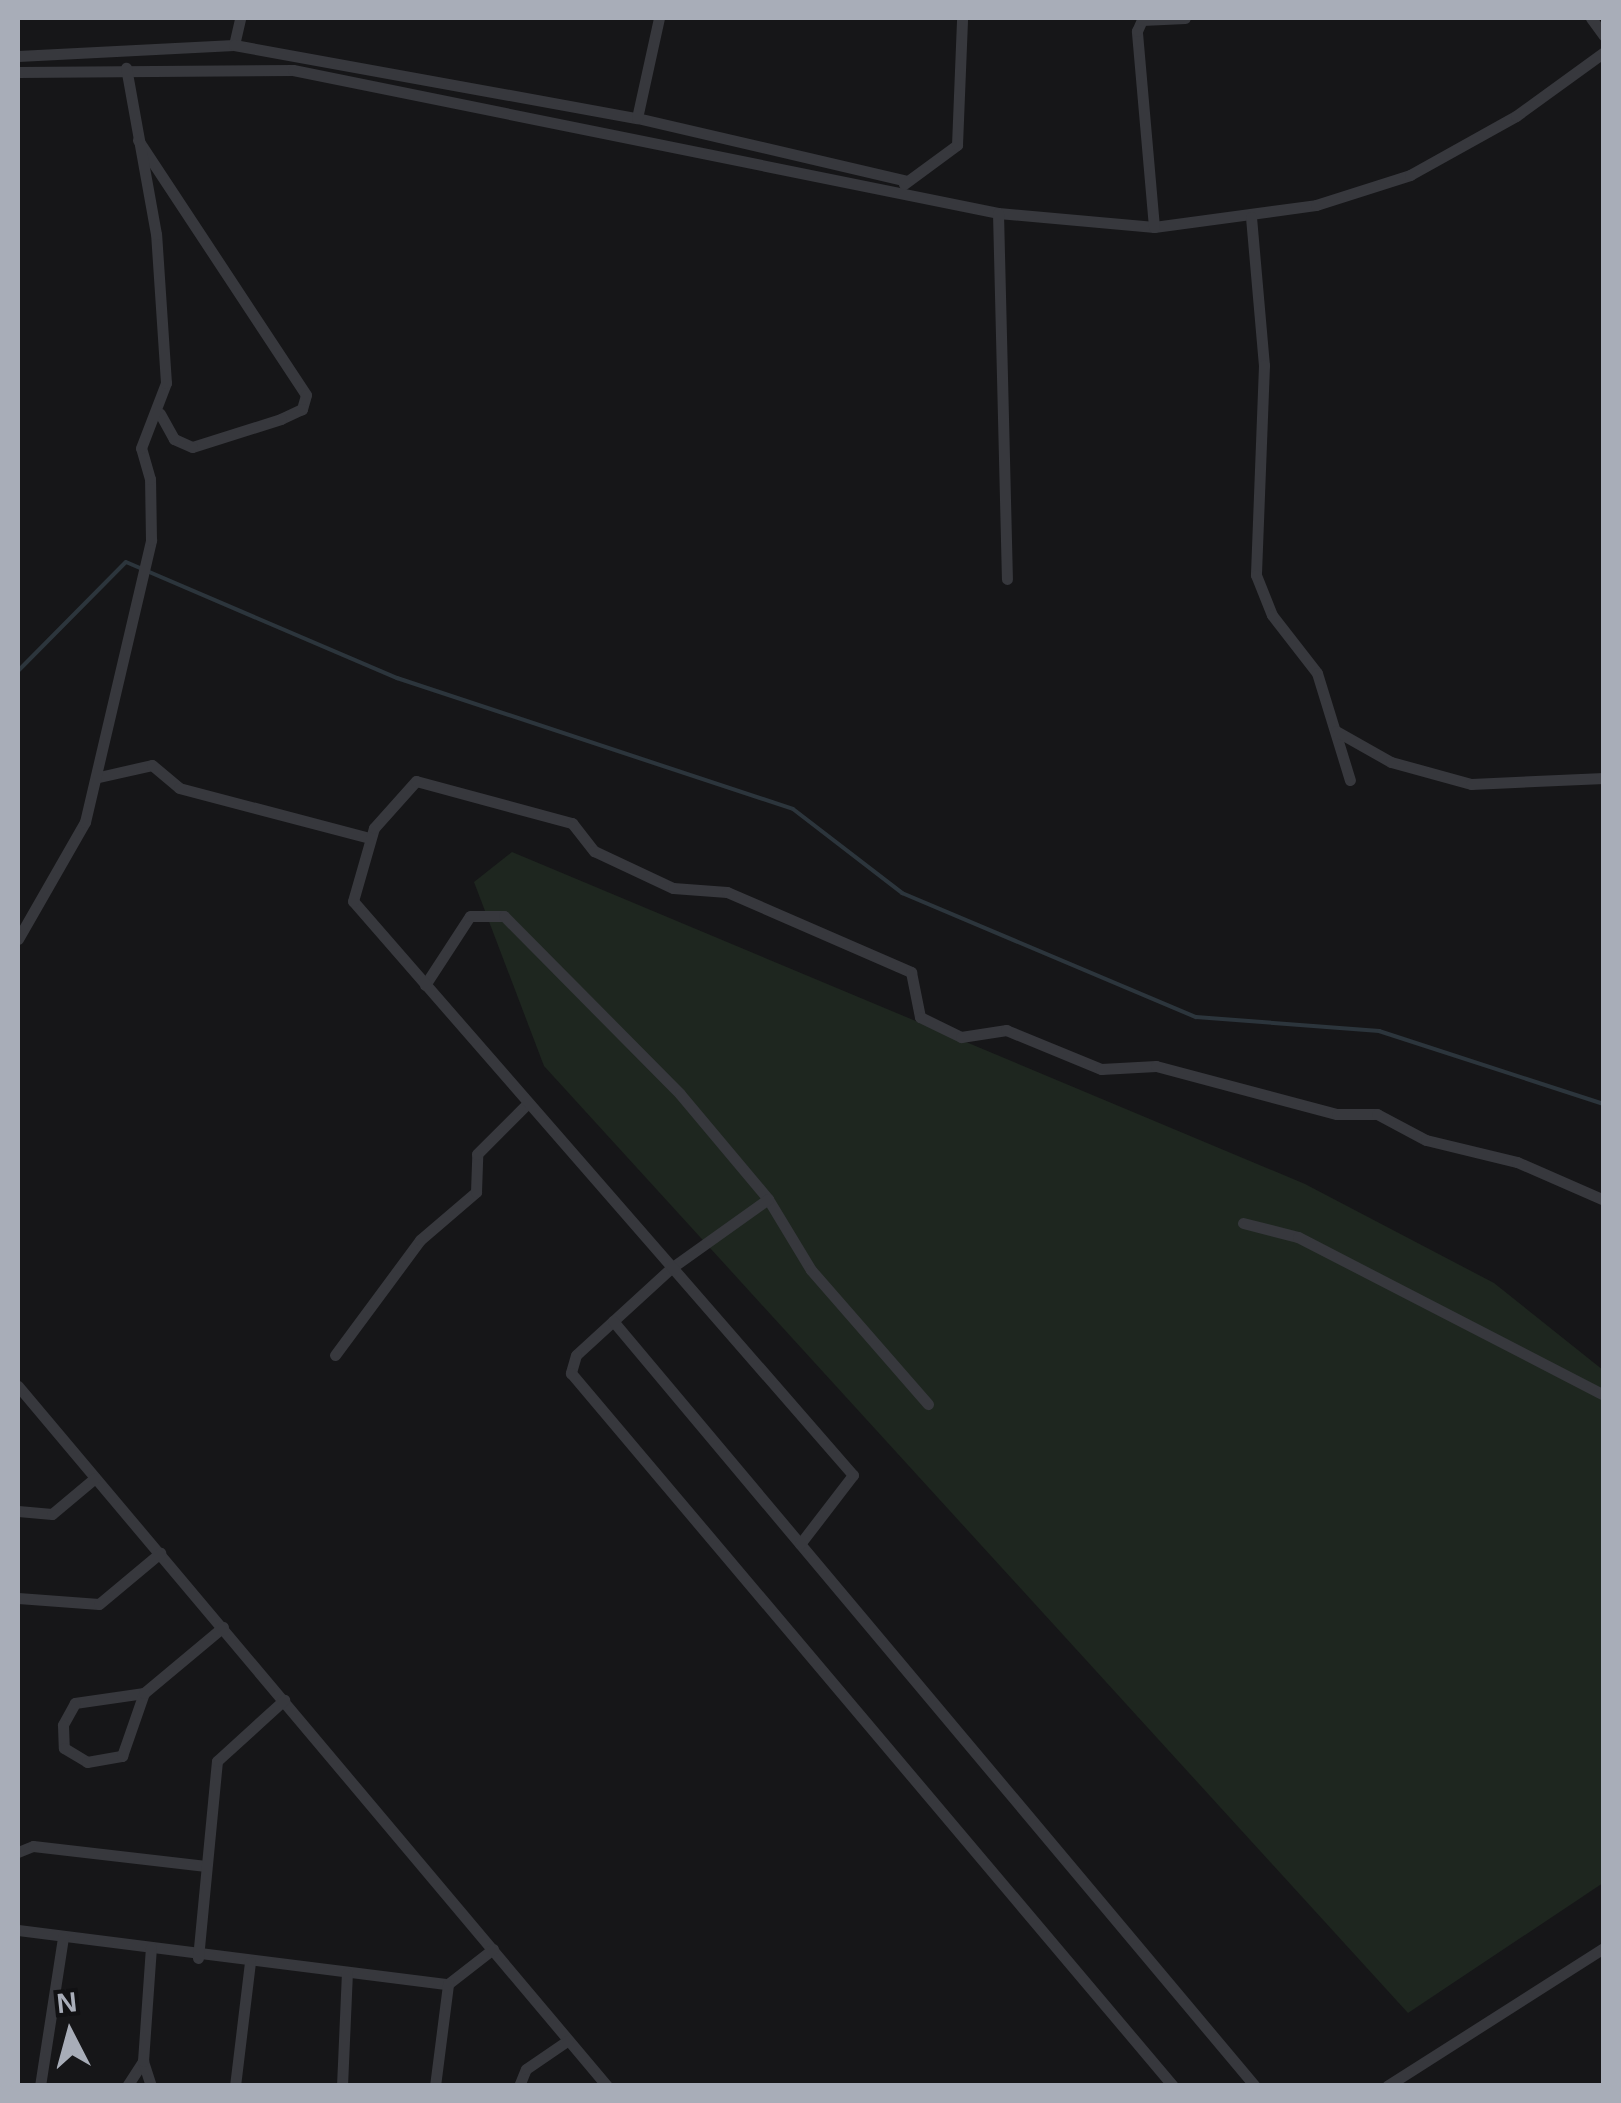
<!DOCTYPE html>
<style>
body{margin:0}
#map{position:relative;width:1621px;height:2103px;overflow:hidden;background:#161618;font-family:Arial,sans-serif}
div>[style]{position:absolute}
.green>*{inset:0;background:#1e261f}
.stream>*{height:4px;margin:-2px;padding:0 2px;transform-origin:2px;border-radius:2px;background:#2c353c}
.minor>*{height:11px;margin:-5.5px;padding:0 5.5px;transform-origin:5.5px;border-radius:5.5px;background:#37383d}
span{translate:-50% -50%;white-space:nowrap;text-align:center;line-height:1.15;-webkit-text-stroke:10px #111113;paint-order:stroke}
.frame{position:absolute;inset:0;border:20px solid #a8adb8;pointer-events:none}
.north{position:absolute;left:20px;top:1983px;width:100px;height:100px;-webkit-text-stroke:8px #111113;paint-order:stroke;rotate:354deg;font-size:28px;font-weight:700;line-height:40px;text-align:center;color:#a8adb8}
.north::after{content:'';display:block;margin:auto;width:35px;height:45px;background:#a8adb8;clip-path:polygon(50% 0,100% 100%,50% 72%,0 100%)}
</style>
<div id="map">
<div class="green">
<div style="clip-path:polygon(512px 852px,1305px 1184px,1494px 1283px,1603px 1370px,1603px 1883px,1408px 2013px,544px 1066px,474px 882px)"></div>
</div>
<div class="stream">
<div style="left:18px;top:671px;width:153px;rotate:-45.3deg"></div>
<div style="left:126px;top:562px;width:295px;rotate:23.2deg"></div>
<div style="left:397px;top:678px;width:417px;rotate:18.3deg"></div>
<div style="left:793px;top:809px;width:138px;rotate:37.6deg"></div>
<div style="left:902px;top:893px;width:319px;rotate:22.9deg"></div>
<div style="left:1196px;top:1017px;width:184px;rotate:4.4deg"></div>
<div style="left:1379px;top:1031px;width:237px;rotate:18deg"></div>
</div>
<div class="minor">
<div style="left:1591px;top:18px;width:22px;rotate:54deg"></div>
<div style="left:234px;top:45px;width:28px;rotate:-77deg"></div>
<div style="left:18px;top:56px;width:216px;rotate:-2.9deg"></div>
<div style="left:234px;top:45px;width:410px;rotate:10.3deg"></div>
<div style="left:637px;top:118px;width:277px;rotate:13.1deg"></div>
<div style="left:18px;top:72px;width:275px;rotate:-0.4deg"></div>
<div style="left:293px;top:70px;width:719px;rotate:11.47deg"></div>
<div style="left:998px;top:213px;width:157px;rotate:5.1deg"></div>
<div style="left:1154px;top:227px;width:163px;rotate:-7.7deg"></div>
<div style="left:1316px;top:205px;width:99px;rotate:-17.7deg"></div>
<div style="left:1410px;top:175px;width:121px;rotate:-29.1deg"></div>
<div style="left:1516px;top:116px;width:109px;rotate:-36deg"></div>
<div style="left:637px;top:118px;width:102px;rotate:-77.6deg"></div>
<div style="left:138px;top:140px;width:305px;rotate:56.6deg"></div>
<div style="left:306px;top:395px;width:15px;rotate:106deg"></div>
<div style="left:302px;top:409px;width:23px;rotate:155deg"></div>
<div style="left:281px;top:419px;width:93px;rotate:162.5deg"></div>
<div style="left:192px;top:447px;width:20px;rotate:-156deg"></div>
<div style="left:174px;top:439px;width:29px;rotate:-119deg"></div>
<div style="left:904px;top:184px;width:66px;rotate:-36.3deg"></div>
<div style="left:957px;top:145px;width:127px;rotate:-87.7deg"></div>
<div style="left:998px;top:213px;width:366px;rotate:88.6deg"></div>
<div style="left:1251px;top:217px;width:149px;rotate:85deg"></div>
<div style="left:1264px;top:365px;width:210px;rotate:92.2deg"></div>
<div style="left:1256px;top:575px;width:43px;rotate:68.2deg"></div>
<div style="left:1272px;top:615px;width:73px;rotate:52.2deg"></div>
<div style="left:1317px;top:673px;width:112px;rotate:72.9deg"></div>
<div style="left:1154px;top:227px;width:197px;rotate:-95deg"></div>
<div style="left:1137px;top:31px;width:12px;rotate:-66deg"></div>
<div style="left:1142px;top:20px;width:43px;rotate:-2.7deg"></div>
<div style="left:1336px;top:731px;width:63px;rotate:29.4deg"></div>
<div style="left:1391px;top:762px;width:83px;rotate:15.4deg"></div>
<div style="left:1471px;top:784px;width:133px;rotate:-2.6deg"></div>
<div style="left:99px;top:777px;width:54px;rotate:-12.8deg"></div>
<div style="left:152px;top:765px;width:35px;rotate:40deg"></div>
<div style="left:179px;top:788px;width:197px;rotate:14.7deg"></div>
<div style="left:18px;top:939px;width:135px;rotate:-60.2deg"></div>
<div style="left:85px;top:822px;width:290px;rotate:-76.8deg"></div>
<div style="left:151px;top:540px;width:61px;rotate:-90.9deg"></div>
<div style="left:150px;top:479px;width:32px;rotate:-106deg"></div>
<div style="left:141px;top:448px;width:70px;rotate:-69deg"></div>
<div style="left:166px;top:383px;width:149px;rotate:-93.8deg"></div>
<div style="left:156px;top:234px;width:169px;rotate:-100.2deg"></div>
<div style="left:425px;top:985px;width:82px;rotate:-56.9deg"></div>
<div style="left:470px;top:916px;width:34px"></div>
<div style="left:504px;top:916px;width:250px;rotate:45.3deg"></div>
<div style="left:680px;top:1094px;width:137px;rotate:50deg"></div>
<div style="left:768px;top:1199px;width:83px;rotate:58.8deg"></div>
<div style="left:811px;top:1270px;width:178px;rotate:48.9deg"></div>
<div style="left:768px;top:1199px;width:120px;rotate:144.5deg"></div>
<div style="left:670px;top:1269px;width:127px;rotate:137.5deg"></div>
<div style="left:576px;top:1355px;width:19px;rotate:106deg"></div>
<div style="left:571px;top:1373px;width:933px;rotate:49.82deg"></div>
<div style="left:1243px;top:1223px;width:57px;rotate:14.3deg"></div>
<div style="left:1298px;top:1237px;width:344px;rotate:27.3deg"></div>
<div style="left:613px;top:1321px;width:999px;rotate:50deg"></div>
<div style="left:335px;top:1355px;width:143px;rotate:-53.5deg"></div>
<div style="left:420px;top:1240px;width:74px;rotate:-40.6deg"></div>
<div style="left:476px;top:1192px;width:38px;rotate:-88deg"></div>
<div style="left:477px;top:1154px;width:68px;rotate:-45deg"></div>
<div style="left:18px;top:1386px;width:915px;rotate:49.92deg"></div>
<div style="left:18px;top:1511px;width:34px;rotate:5deg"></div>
<div style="left:52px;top:1514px;width:56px;rotate:-39.9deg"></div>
<div style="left:800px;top:1544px;width:87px;rotate:-52.5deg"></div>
<div style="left:853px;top:1475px;width:761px;rotate:-131.06deg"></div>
<div style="left:353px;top:901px;width:76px;rotate:-74deg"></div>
<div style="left:374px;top:828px;width:63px;rotate:-48.2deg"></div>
<div style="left:416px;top:781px;width:162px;rotate:15.1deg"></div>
<div style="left:572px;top:823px;width:36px;rotate:52deg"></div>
<div style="left:594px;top:851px;width:87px;rotate:25.1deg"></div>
<div style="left:673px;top:888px;width:54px;rotate:4.2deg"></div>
<div style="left:727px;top:892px;width:201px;rotate:23.5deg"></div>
<div style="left:911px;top:972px;width:46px;rotate:78.7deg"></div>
<div style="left:920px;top:1017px;width:46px;rotate:26deg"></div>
<div style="left:961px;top:1037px;width:46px;rotate:-8.8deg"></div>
<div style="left:1006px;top:1030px;width:103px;rotate:22.3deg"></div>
<div style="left:1101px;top:1069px;width:55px;rotate:-3.1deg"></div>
<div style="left:1156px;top:1066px;width:187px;rotate:14.9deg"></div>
<div style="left:1337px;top:1114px;width:40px"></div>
<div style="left:1377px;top:1114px;width:55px;rotate:28deg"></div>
<div style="left:1426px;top:1140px;width:94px;rotate:13.6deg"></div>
<div style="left:1517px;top:1162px;width:95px;rotate:23.6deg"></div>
<div style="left:18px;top:1598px;width:81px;rotate:4.2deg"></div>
<div style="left:99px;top:1604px;width:80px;rotate:-39.9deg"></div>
<div style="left:144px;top:1693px;width:70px;rotate:171.8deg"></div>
<div style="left:75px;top:1703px;width:25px;rotate:119deg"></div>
<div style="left:63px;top:1725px;width:23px;rotate:88deg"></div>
<div style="left:64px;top:1748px;width:27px;rotate:31deg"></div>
<div style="left:87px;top:1762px;width:36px;rotate:-10deg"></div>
<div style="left:122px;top:1756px;width:67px;rotate:-70.8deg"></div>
<div style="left:144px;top:1693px;width:103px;rotate:-39.9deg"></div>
<div style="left:18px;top:1852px;width:16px;rotate:-22deg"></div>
<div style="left:33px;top:1846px;width:174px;rotate:6.6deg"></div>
<div style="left:18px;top:1930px;width:433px;rotate:7.2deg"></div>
<div style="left:448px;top:1984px;width:57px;rotate:-37.9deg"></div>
<div style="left:198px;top:1958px;width:198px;rotate:-84.5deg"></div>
<div style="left:217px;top:1761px;width:91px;rotate:-42.3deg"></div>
<div style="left:40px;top:2086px;width:151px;rotate:-81.2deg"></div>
<div style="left:127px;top:2086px;width:30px;rotate:-57deg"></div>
<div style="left:151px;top:2086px;width:26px;rotate:-108deg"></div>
<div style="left:143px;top:2061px;width:114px;rotate:-86deg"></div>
<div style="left:235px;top:2086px;width:125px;rotate:-83.1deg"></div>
<div style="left:342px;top:2086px;width:113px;rotate:-87.5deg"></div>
<div style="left:435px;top:2086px;width:103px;rotate:-82.7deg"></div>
<div style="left:519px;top:2086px;width:18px;rotate:-68deg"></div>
<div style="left:526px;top:2069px;width:50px;rotate:-34.3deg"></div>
<div style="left:1387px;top:2086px;width:257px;rotate:-32.5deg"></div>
</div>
<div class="frame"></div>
<div class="north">N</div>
</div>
